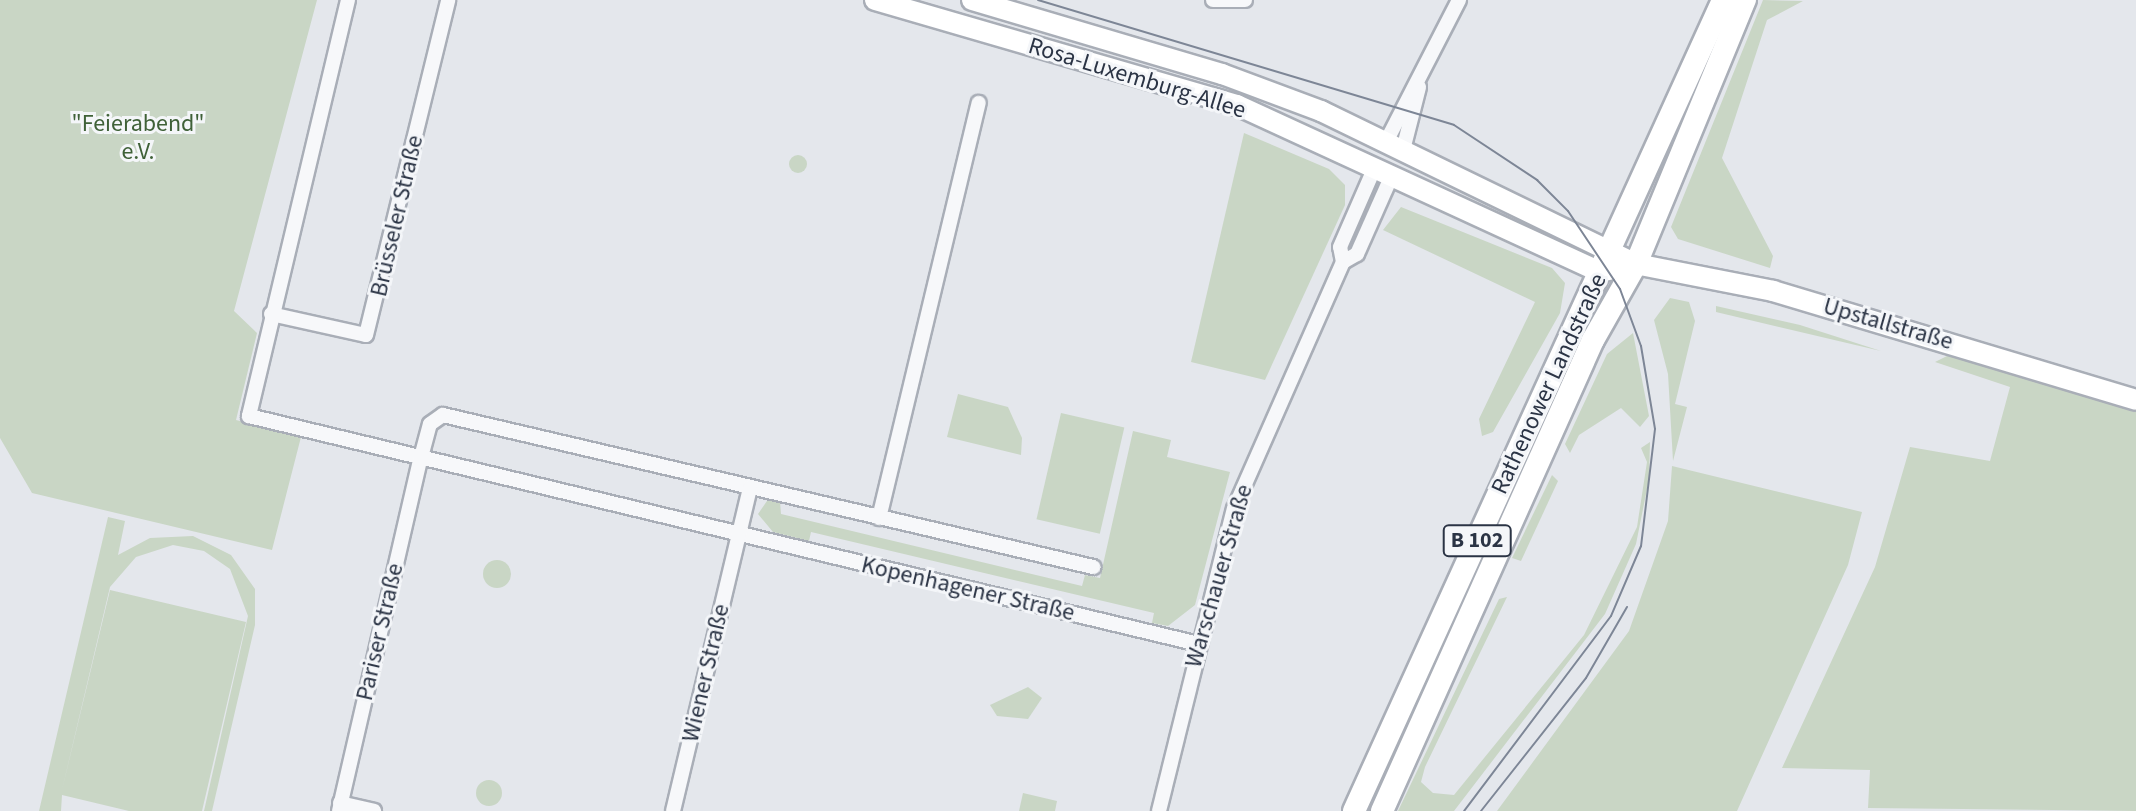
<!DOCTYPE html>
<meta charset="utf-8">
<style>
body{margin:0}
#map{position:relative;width:2136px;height:811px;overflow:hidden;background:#e4e7ec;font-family:"Source Sans 3",sans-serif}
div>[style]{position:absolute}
.green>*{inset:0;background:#c9d6c5;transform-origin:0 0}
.round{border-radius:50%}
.roads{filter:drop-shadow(2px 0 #a9aeb7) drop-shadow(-2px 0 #a9aeb7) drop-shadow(0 2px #a9aeb7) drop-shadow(0 -2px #a9aeb7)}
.street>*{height:14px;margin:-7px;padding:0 7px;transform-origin:7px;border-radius:7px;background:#f7f8fa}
.secondary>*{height:20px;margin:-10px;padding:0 10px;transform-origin:10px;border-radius:10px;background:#fff}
.primary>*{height:22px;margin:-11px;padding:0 11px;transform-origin:11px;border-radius:11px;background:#fff}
.tram>*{height:2px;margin:-1px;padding:0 1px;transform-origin:1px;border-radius:1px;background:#7d8696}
span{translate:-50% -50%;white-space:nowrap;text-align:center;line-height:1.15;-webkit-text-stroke:6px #f4f6f9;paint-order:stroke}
.shield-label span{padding:2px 6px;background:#f4f6f9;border:2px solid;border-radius:6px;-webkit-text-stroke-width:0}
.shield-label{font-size:22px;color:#2b3445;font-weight:700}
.street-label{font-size:24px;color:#2b3445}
.park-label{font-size:24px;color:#3f6138}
</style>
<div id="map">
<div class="green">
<div style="clip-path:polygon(0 0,317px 0,234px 311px,257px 333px,236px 420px,301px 437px,272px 550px,32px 493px,0 438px)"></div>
<div style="clip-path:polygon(1763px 0,1803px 1px,1767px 20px,1722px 158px,1773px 256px,1770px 268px,1678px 239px,1671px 227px)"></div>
<div style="clip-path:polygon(1244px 133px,1329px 169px,1345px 185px,1345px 205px,1265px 380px,1191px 362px)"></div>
<div class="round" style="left:789px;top:155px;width:18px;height:18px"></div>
<div style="clip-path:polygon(1401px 207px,1552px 268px,1565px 283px,1560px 313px,1493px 432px,1482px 436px,1479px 419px,1535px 302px,1383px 230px)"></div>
<div style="clip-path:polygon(1670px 298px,1689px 302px,1695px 321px,1675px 404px,1687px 407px,1673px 461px,1668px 374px,1654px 320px)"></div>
<div style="clip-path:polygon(1716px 306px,1800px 325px,1881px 351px,1716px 312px)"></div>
<div style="clip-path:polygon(1633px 333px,1649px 416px,1640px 427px,1621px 408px,1579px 435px,1570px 453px,1565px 444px,1607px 354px)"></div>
<div style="clip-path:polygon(1949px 355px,2136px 409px,2136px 811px,1868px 808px,1870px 770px,1782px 768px,1875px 567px,1910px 447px,1990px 461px,2010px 387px,1935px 362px)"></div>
<div style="clip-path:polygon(958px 394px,1008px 407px,1022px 438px,1021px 455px,947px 437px)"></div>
<div style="left:1061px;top:413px;width:65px;height:109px;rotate:13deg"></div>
<div style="clip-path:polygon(1133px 431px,1171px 440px,1167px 457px,1230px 472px,1195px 605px,1168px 626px,1152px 623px,1154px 613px,811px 532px,809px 541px,773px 532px,758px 514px,769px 498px,780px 501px,781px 514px,1082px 586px,1085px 575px,1100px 578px)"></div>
<div style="clip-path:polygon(1650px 442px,1649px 479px,1636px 544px,1605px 614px,1454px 811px,1398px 811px,1499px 599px,1507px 597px,1425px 767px,1421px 782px,1433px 793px,1454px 795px,1584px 635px,1637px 527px,1647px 462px,1641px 448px)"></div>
<div style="clip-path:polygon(1672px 466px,1862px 512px,1848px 565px,1737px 811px,1497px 811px,1629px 631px,1668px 521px)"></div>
<div style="clip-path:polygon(1552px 475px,1558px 481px,1521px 561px,1512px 558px)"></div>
<div style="clip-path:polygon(108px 517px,125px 521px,118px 555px,150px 538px,193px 536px,231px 555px,255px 589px,255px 625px,212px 811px,204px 811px,248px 616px,230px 569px,204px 551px,173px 545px,136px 557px,110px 587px,61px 794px,110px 590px,246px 622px,202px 811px,129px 811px,62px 795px,61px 811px,39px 811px)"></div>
<div class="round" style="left:483px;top:560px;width:28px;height:28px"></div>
<div style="clip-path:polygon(1028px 687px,1042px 698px,1028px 719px,997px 716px,990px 705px)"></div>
<div class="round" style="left:476px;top:780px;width:26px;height:26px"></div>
<div style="clip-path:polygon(1023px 793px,1057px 801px,1055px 811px,1019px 811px)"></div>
</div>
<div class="roads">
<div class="street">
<div style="left:348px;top:0;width:428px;rotate:103.4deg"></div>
<div style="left:249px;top:416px;width:977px;rotate:13.5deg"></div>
<div style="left:1213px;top:0;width:32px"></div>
<div style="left:1386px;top:142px;width:160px;rotate:-62.8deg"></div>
<div style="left:1403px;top:150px;width:65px;rotate:-75.7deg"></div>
<div style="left:1343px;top:262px;width:15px;rotate:-101deg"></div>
<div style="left:1340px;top:247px;width:87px;rotate:-66.4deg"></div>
<div style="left:271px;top:314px;width:97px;rotate:12.5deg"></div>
<div style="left:366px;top:335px;width:345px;rotate:-76.2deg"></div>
<div style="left:879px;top:518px;width:427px;rotate:-76.5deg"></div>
<div style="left:340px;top:803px;width:35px;rotate:13deg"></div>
<div style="left:339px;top:811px;width:359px;rotate:-77deg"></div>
<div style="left:420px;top:461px;width:38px;rotate:-75deg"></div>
<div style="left:430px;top:424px;width:16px;rotate:-35deg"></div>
<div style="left:443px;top:415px;width:668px;rotate:13.16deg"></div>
<div style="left:673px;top:811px;width:333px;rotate:-76.6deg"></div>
<div style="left:1159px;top:811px;width:311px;rotate:-76.1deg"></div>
<div style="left:1234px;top:509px;width:270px;rotate:-66.2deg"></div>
<div style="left:1343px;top:262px;width:16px;rotate:-30deg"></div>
<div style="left:1357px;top:254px;width:86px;rotate:-66.1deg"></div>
</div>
<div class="secondary">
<div style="left:875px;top:0;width:377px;rotate:16.2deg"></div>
<div style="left:1237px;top:105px;width:400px;rotate:24.7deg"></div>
<div style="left:1600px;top:272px;width:37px;rotate:-13deg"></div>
<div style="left:972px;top:0;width:261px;rotate:16.5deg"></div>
<div style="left:1222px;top:74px;width:106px;rotate:20.5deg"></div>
<div style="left:1321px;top:111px;width:350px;rotate:25.9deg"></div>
<div style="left:1636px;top:264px;width:140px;rotate:11.1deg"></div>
<div style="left:1773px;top:291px;width:379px;rotate:16.7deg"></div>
</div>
<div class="primary">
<div style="left:1354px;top:811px;width:891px;rotate:-65.53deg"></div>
<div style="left:1382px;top:811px;width:516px;rotate:-65.87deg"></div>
<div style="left:1593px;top:340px;width:87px;rotate:-60.5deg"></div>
<div style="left:1636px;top:264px;width:286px;rotate:-67.6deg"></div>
</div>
</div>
<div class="tram">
<div style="left:1038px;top:0;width:434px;rotate:16.7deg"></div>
<div style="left:1454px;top:125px;width:100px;rotate:33.5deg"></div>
<div style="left:1537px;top:180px;width:44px;rotate:45deg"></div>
<div style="left:1568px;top:211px;width:94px;rotate:56.3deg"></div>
<div style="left:1620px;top:289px;width:61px;rotate:69.8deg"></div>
<div style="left:1641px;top:346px;width:84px;rotate:80.4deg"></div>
<div style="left:1655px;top:429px;width:118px;rotate:96.8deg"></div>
<div style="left:1641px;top:546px;width:76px;rotate:113.2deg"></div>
<div style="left:1611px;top:616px;width:244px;rotate:127deg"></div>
<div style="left:1481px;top:811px;width:169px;rotate:-51.7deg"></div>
<div style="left:1586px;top:678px;width:82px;rotate:-60deg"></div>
</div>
<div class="shield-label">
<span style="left:1477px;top:541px">B 102</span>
</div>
<div class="street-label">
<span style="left:1137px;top:78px;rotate:17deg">Rosa-Luxemburg-Allee</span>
<span style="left:397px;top:216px;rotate:-77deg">Brüsseler Straße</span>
<span style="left:1888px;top:324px;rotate:16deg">Upstallstraße</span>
<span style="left:1549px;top:384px;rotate:-65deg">Rathenower Landstraße</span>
<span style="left:1219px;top:576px;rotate:-74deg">Warschauer Straße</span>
<span style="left:968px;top:589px;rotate:13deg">Kopenhagener Straße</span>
<span style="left:380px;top:632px;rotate:-77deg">Pariser Straße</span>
<span style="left:706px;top:673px;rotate:-77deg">Wiener Straße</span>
</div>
<div class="park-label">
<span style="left:138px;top:138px">"Feierabend"<br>e.V.</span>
</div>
</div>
